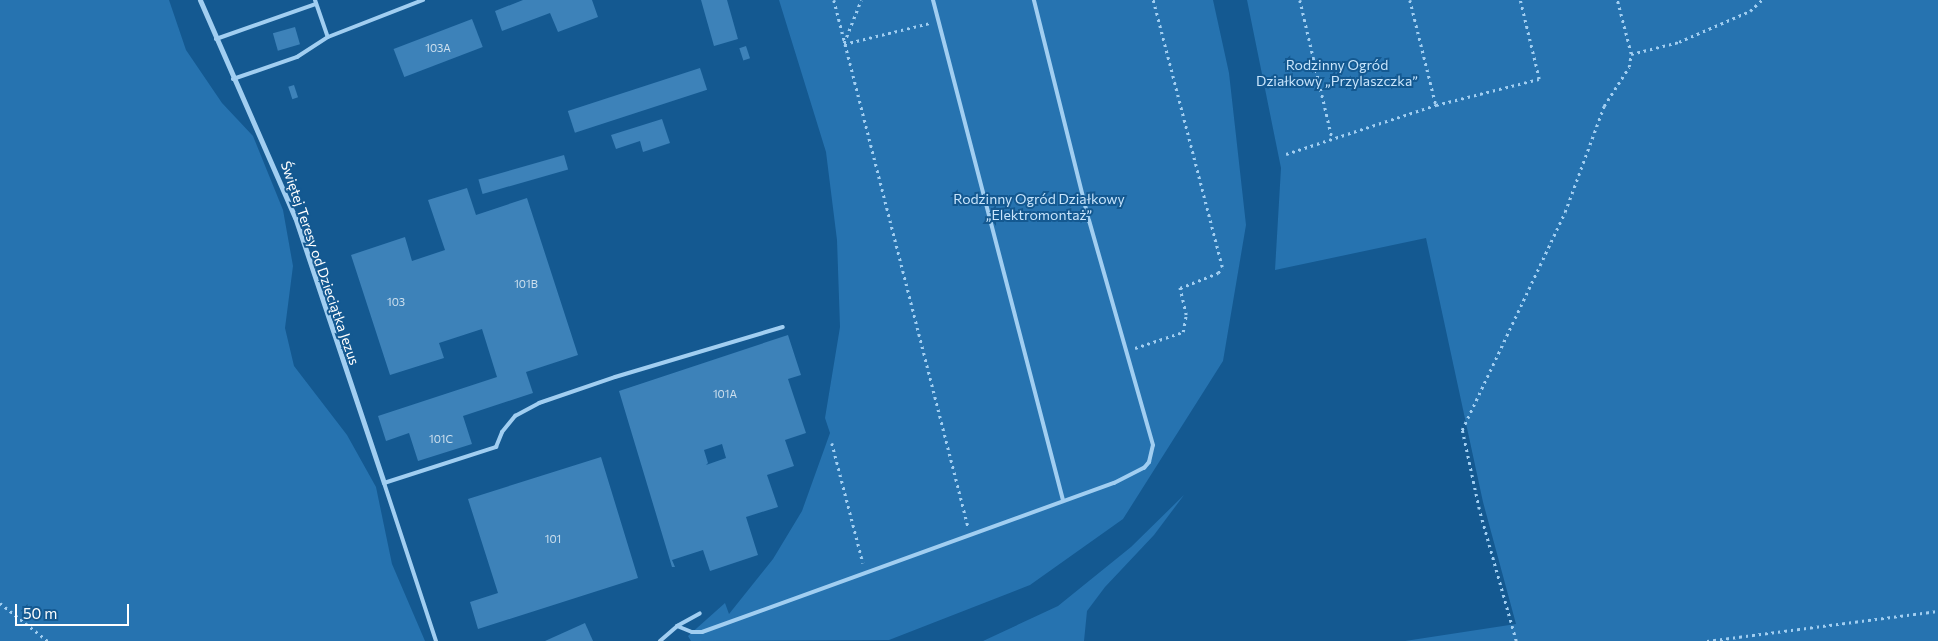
<!DOCTYPE html>
<meta charset="utf-8">
<style>
body{margin:0}
#map{position:relative;width:1938px;height:641px;overflow:hidden;background:#145991;font-family:Commissioner,sans-serif}
div>[style]{position:absolute}
.green>*{inset:0;background:#2673b0}
.building>*{inset:0;background:#3d82b9;transform-origin:0 0}
.path>*{height:2.5px;margin-top:-1.25px;transform-origin:0;background:repeating-linear-gradient(90deg,#a1cef1 0 2.5px,transparent 0 6.5px)}
.service>*{height:4px;margin:-2px;padding:0 2px;transform-origin:2px;border-radius:2px;background:#a1cef1}
.minor>*{height:5px;margin:-2.5px;padding:0 2.5px;transform-origin:2.5px;border-radius:2.5px;background:#a1cef1}
span{translate:-50% -50%;white-space:nowrap;text-align:center;line-height:1.15;-webkit-text-stroke:4px #145991;paint-order:stroke}
.number-label{font-size:11px;color:#cee0ee}
.number-label span{-webkit-text-stroke-width:0}
.park-label{font-size:14px;color:#c8e5fc}
.street-label{font-size:14px;color:#fff}
.scale{position:absolute;left:15px;top:604px;width:114px;height:22px;box-sizing:border-box;border:2px solid #fff;border-top:0;padding-left:6px;font-size:15px;line-height:18px;white-space:nowrap;color:#fff;-webkit-text-stroke:4px #145991;paint-order:stroke}
</style>
<div id="map">
<div class="green">
<div style="clip-path:polygon(0 0,169px 0,186px 50px,222px 103px,253px 136px,283px 210px,293px 266px,285px 328px,294px 366px,347px 435px,376px 487px,392px 564px,425px 641px,0 641px)"></div>
<div style="clip-path:polygon(779px 0,1213px 0,1229px 73px,1246px 225px,1223px 361px,1123px 519px,1030px 585px,889px 640px,691px 641px,688px 636px,725px 603px,729px 614px,773px 559px,802px 511px,830px 433px,825px 418px,840px 327px,837px 240px,826px 152px)"></div>
<div style="clip-path:polygon(1247px 0,1938px 0,1938px 641px,1405px 641px,1516px 624px,1483px 502px,1426px 238px,1275px 270px,1281px 168px)"></div>
<div style="clip-path:polygon(1184px 495px,1154px 535px,1105px 587px,1087px 611px,1084px 641px,983px 641px,1058px 606px,1131px 547px)"></div>
</div>
<div class="building">
<div style="clip-path:polygon(523px 0,592px 0,598px 17px,558px 32px,550px 13px,502px 31px,495px 11px)"></div>
<div style="clip-path:polygon(701px 0,727px 0,738px 39px,714px 46px)"></div>
<div style="left:472px;top:19px;width:30px;height:84px;rotate:69deg"></div>
<div style="left:295px;top:27px;width:18px;height:23px;rotate:74deg"></div>
<div style="left:746px;top:46px;width:13px;height:7px;rotate:72deg"></div>
<div style="left:700px;top:68px;width:23px;height:139px;rotate:72deg"></div>
<div style="left:294px;top:85px;width:13px;height:6px;rotate:72deg"></div>
<div style="clip-path:polygon(662px 119px,670px 143px,643px 152px,640px 141px,616px 149px,611px 135px)"></div>
<div style="left:564px;top:155px;width:15px;height:89px;rotate:74deg"></div>
<div style="clip-path:polygon(467px 188px,476px 215px,527px 198px,578px 355px,526px 372px,533px 393px,463px 416px,472px 444px,418px 461px,409px 433px,386px 441px,378px 416px,497px 377px,482px 329px,439px 343px,444px 358px,390px 375px,351px 255px,405px 237px,412px 261px,445px 250px,428px 200px)"></div>
<div style="clip-path:polygon(evenodd,788px 335px,801px 375px,788px 379px,806px 433px,785px 440px,794px 466px,767px 475px,778px 507px,746px 517px,758px 555px,710px 571px,703px 550px,672px 560px,675px 567px,672px 567px,619px 391px,788px 335px,722px 444px,726px 458px,706px 465px,708px 463px,704px 450px,722px 444px)"></div>
<div style="clip-path:polygon(601px 457px,638px 578px,478px 629px,470px 602px,498px 593px,468px 499px)"></div>
<div style="clip-path:polygon(585px 623px,593px 641px,545px 641px)"></div>
</div>
<div class="path">
<div style="left:834px;top:0;width:543px;rotate:75.71deg"></div>
<div style="left:1300px;top:0;width:142px;rotate:76.9deg"></div>
<div style="left:1410px;top:0;width:108px;rotate:76.1deg"></div>
<div style="left:844px;top:43px;width:46px;rotate:-68.4deg"></div>
<div style="left:844px;top:44px;width:89px;rotate:-13.7deg"></div>
<div style="left:1631px;top:54px;width:49px;rotate:-14deg"></div>
<div style="left:1679px;top:42px;width:77px;rotate:-23.6deg"></div>
<div style="left:1750px;top:11px;width:16px;rotate:-43deg"></div>
<div style="left:1286px;top:154px;width:158px;rotate:-18.1deg"></div>
<div style="left:1436px;top:105px;width:106px;rotate:-14.2deg"></div>
<div style="left:1539px;top:79px;width:81px;rotate:-103.5deg"></div>
<div style="left:1135px;top:348px;width:51px;rotate:-18.4deg"></div>
<div style="left:1183px;top:332px;width:17px;rotate:-80deg"></div>
<div style="left:1186px;top:315px;width:28px;rotate:-103deg"></div>
<div style="left:1180px;top:288px;width:41px;rotate:-21.5deg"></div>
<div style="left:1218px;top:273px;width:7px;rotate:-56deg"></div>
<div style="left:1222px;top:267px;width:276px;rotate:-104.5deg"></div>
<div style="left:832px;top:443px;width:124px;rotate:75.5deg"></div>
<div style="left:0;top:603px;width:61px;rotate:38.4deg"></div>
<div style="left:1516px;top:641px;width:137px;rotate:-105.7deg"></div>
<div style="left:1479px;top:509px;width:81px;rotate:-102.1deg"></div>
<div style="left:1462px;top:430px;width:241px;rotate:-64.7deg"></div>
<div style="left:1565px;top:212px;width:113px;rotate:-69.8deg"></div>
<div style="left:1604px;top:106px;width:46px;rotate:-57.3deg"></div>
<div style="left:1629px;top:67px;width:13px;rotate:-81deg"></div>
<div style="left:1631px;top:54px;width:56px;rotate:-104.5deg"></div>
<div style="left:1707px;top:641px;width:233px;rotate:-7.4deg"></div>
</div>
<div class="service">
<div style="left:315px;top:0;width:39px;rotate:71deg"></div>
<div style="left:933px;top:0;width:517px;rotate:75.43deg"></div>
<div style="left:216px;top:39px;width:106px;rotate:-19.3deg"></div>
<div style="left:233px;top:79px;width:68px;rotate:-19deg"></div>
<div style="left:297px;top:57px;width:37px;rotate:-33deg"></div>
<div style="left:328px;top:37px;width:102px;rotate:-21.3deg"></div>
<div style="left:677px;top:626px;width:26px;rotate:-29deg"></div>
<div style="left:436px;top:641px;width:166px;rotate:-108.2deg"></div>
<div style="left:384px;top:483px;width:118px;rotate:-17.8deg"></div>
<div style="left:496px;top:447px;width:16px;rotate:-68deg"></div>
<div style="left:502px;top:432px;width:21px;rotate:-51deg"></div>
<div style="left:515px;top:416px;width:27px;rotate:-28deg"></div>
<div style="left:539px;top:403px;width:80px;rotate:-18.9deg"></div>
<div style="left:615px;top:377px;width:175px;rotate:-16.6deg"></div>
<div style="left:660px;top:641px;width:23px;rotate:-41deg"></div>
<div style="left:677px;top:626px;width:16px;rotate:22deg"></div>
<div style="left:692px;top:632px;width:10px"></div>
<div style="left:702px;top:632px;width:438px;rotate:-19.9deg"></div>
<div style="left:1114px;top:483px;width:34px;rotate:-27deg"></div>
<div style="left:1144px;top:468px;width:8px;rotate:-50deg"></div>
<div style="left:1149px;top:462px;width:17px;rotate:-77deg"></div>
<div style="left:1153px;top:445px;width:233px;rotate:-105.9deg"></div>
<div style="left:1089px;top:221px;width:228px;rotate:-104deg"></div>
</div>
<div class="minor">
<div style="left:200px;top:0;width:237px;rotate:66.4deg"></div>
<div style="left:295px;top:217px;width:280px;rotate:71.5deg"></div>
</div>
<div class="number-label">
<span style="left:438px;top:48px">103A</span>
<span style="left:526px;top:284px">101B</span>
<span style="left:396px;top:302px">103</span>
<span style="left:725px;top:394px">101A</span>
<span style="left:441px;top:439px">101C</span>
<span style="left:553px;top:539px">101</span>
</div>
<div class="park-label">
<span style="left:1337px;top:73px">Rodzinny Ogród<br>Działkowy „Przylaszczka”</span>
<span style="left:1039px;top:207px">Rodzinny Ogród Działkowy<br>„Elektromontaż”</span>
</div>
<div class="street-label">
<span style="left:320px;top:263px;rotate:71deg">Świętej Teresy od Dzieciątka Jezus</span>
</div>
<div class="scale">50 m</div>
</div>
